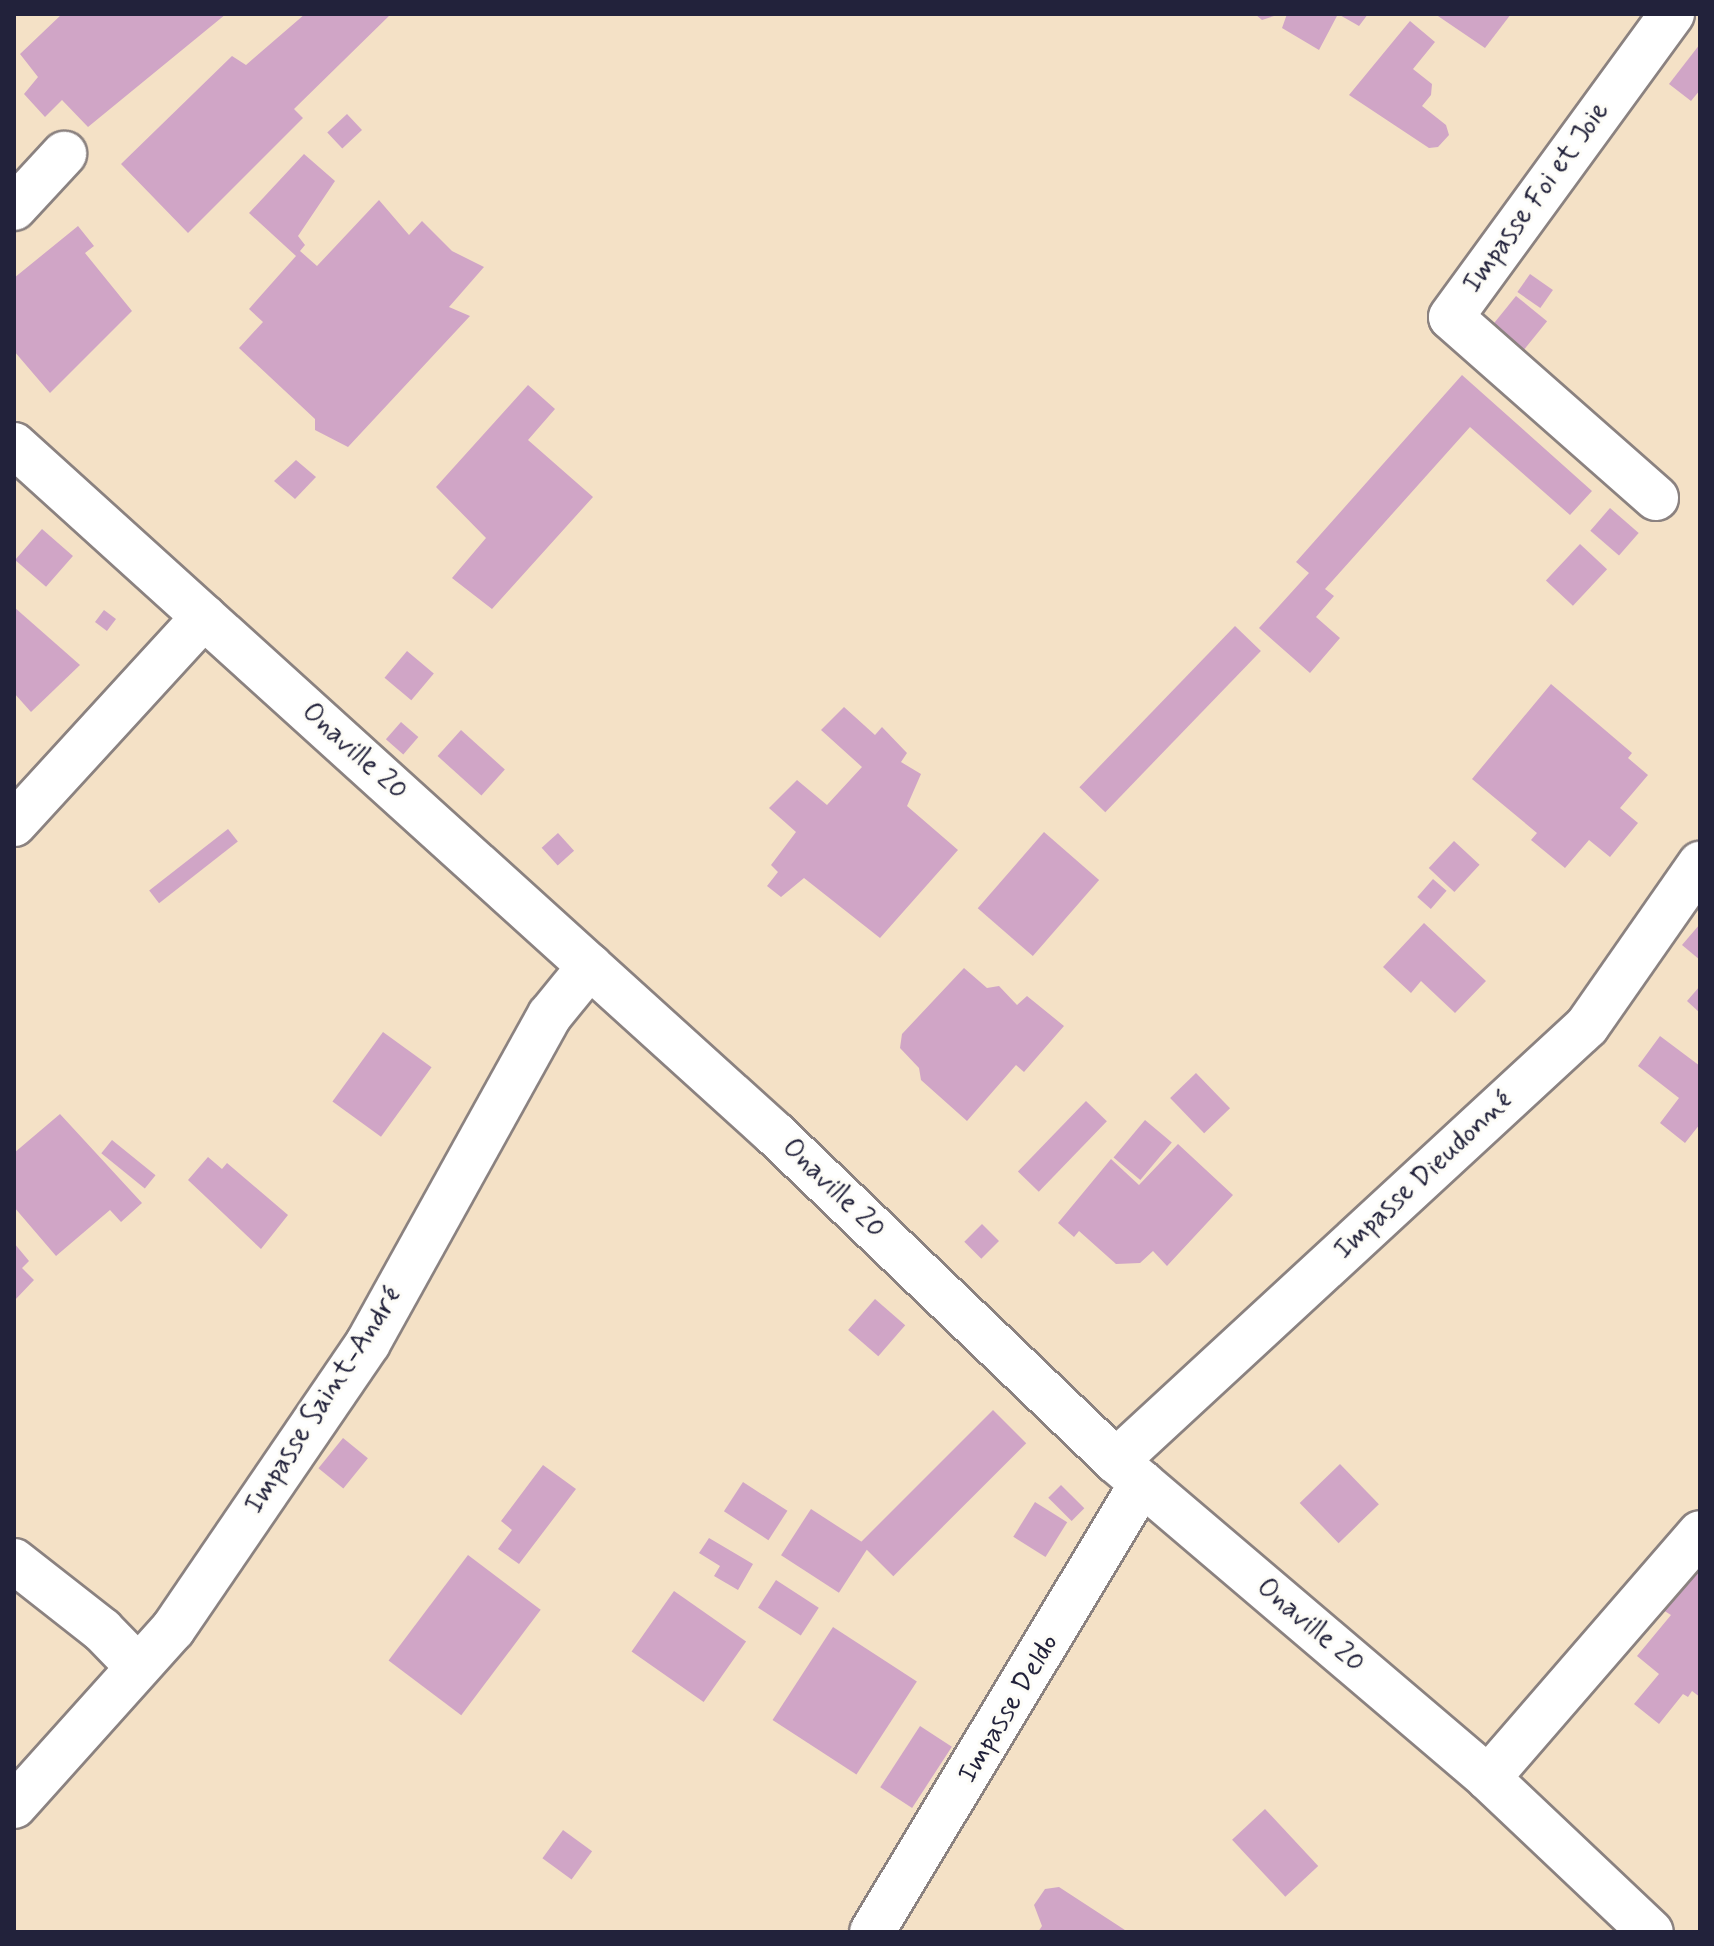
<!DOCTYPE html>
<meta charset="utf-8">
<style>
body{margin:0}
#map{position:relative;width:1714px;height:1946px;overflow:hidden;background:#f4e1c6;font-family:Mynerve,sans-serif}
div>[style]{position:absolute}
.building>*{inset:0;background:#d0a5c6;transform-origin:0 0}
.roads{filter:drop-shadow(2px 0 #8b8280) drop-shadow(-2px 0 #8b8280) drop-shadow(0 2px #8b8280) drop-shadow(0 -2px #8b8280)}
.minor>*{height:44px;margin:-22px;padding:0 22px;transform-origin:22px;border-radius:22px;background:#fff}
span{translate:-50% -50%;white-space:nowrap;text-align:center;line-height:1.15;-webkit-text-stroke:6px #fdfcf7;paint-order:stroke}
.street-label{font-size:28px;color:#22223b}
.frame{position:absolute;inset:0;border:16px solid #22223b;pointer-events:none}
</style>
<div id="map">
<div class="building">
<div style="clip-path:polygon(62px 14px,226px 14px,88px 127px,62px 100px,45px 117px,24px 94px,38px 77px,20px 54px)"></div>
<div style="clip-path:polygon(305px 14px,391px 14px,294px 109px,303px 118px,188px 233px,121px 164px,232px 56px,246px 65px)"></div>
<div style="clip-path:polygon(1255px 14px,1280px 14px,1262px 20px)"></div>
<div style="clip-path:polygon(1287px 14px,1368px 14px,1359px 26px,1338px 14px,1319px 50px,1282px 28px)"></div>
<div style="clip-path:polygon(1435px 14px,1511px 14px,1485px 48px)"></div>
<div style="clip-path:polygon(1410px 21px,1435px 42px,1413px 69px,1432px 84px,1431px 95px,1422px 106px,1446px 125px,1449px 135px,1438px 147px,1429px 148px,1349px 95px)"></div>
<div style="clip-path:polygon(1700px 44px,1700px 90px,1691px 101px,1669px 84px)"></div>
<div style="left:347px;top:114px;width:22px;height:27px;rotate:47deg"></div>
<div style="clip-path:polygon(304px 154px,335px 181px,298px 236px,305px 245px,300px 251px,317px 266px,379px 200px,409px 235px,422px 221px,452px 251px,484px 267px,449px 307px,470px 316px,348px 447px,315px 430px,315px 419px,239px 348px,263px 322px,249px 309px,296px 256px,249px 213px)"></div>
<div style="clip-path:polygon(78px 226px,94px 246px,85px 253px,132px 311px,50px 393px,14px 351px,14px 278px)"></div>
<div style="left:1530px;top:274px;width:28px;height:22px;rotate:35deg"></div>
<div style="left:1516px;top:296px;width:40px;height:45px;rotate:39deg"></div>
<div style="clip-path:polygon(1462px 375px,1592px 491px,1570px 515px,1470px 427px,1325px 589px,1334px 596px,1316px 617px,1340px 638px,1310px 673px,1259px 628px,1309px 573px,1296px 562px)"></div>
<div style="clip-path:polygon(528px 385px,555px 409px,528px 440px,593px 497px,492px 609px,452px 578px,486px 538px,436px 487px)"></div>
<div style="clip-path:polygon(296px 460px,316px 477px,295px 499px,274px 481px)"></div>
<div style="left:1610px;top:508px;width:38px;height:30px;rotate:41deg"></div>
<div style="left:42px;top:529px;width:41px;height:41px;rotate:41deg"></div>
<div style="left:1580px;top:544px;width:37px;height:50px;rotate:43deg"></div>
<div style="clip-path:polygon(14px 607px,80px 665px,31px 712px,14px 693px)"></div>
<div style="left:104px;top:610px;width:15px;height:15px;rotate:37deg"></div>
<div style="left:1235px;top:626px;width:36px;height:224px;rotate:44deg"></div>
<div style="left:407px;top:651px;width:35px;height:35px;rotate:40deg"></div>
<div style="clip-path:polygon(1551px 684px,1632px 753px,1628px 758px,1648px 775px,1620px 808px,1638px 823px,1610px 857px,1589px 840px,1565px 868px,1531px 840px,1537px 833px,1472px 779px)"></div>
<div style="clip-path:polygon(844px 707px,875px 735px,882px 727px,907px 753px,901px 762px,921px 774px,907px 806px,958px 850px,880px 938px,804px 878px,781px 897px,767px 886px,778px 872px,771px 865px,796px 832px,769px 808px,797px 780px,827px 805px,862px 767px,821px 730px)"></div>
<div style="left:401px;top:722px;width:23px;height:23px;rotate:41deg"></div>
<div style="left:461px;top:730px;width:59px;height:35px;rotate:42deg"></div>
<div style="left:228px;top:829px;width:16px;height:100px;rotate:52deg"></div>
<div style="left:1044px;top:832px;width:73px;height:101px;rotate:41deg"></div>
<div style="left:558px;top:833px;width:24px;height:22px;rotate:48deg"></div>
<div style="left:1454px;top:841px;width:35px;height:37px;rotate:43deg"></div>
<div style="left:1433px;top:879px;width:18px;height:24px;rotate:41deg"></div>
<div style="clip-path:polygon(1424px 923px,1486px 981px,1455px 1013px,1421px 981px,1411px 993px,1383px 967px)"></div>
<div style="clip-path:polygon(1700px 924px,1700px 960px,1682px 945px)"></div>
<div style="clip-path:polygon(964px 968px,987px 988px,999px 986px,1017px 1005px,1027px 996px,1064px 1026px,1024px 1072px,1016px 1065px,967px 1121px,921px 1080px,919px 1068px,900px 1048px,902px 1034px)"></div>
<div style="clip-path:polygon(1700px 986px,1700px 1013px,1687px 1001px)"></div>
<div style="left:383px;top:1032px;width:60px;height:86px;rotate:36deg"></div>
<div style="clip-path:polygon(1660px 1036px,1700px 1066px,1700px 1124px,1685px 1143px,1660px 1123px,1679px 1098px,1638px 1066px)"></div>
<div style="left:1196px;top:1073px;width:49px;height:36px;rotate:46deg"></div>
<div style="left:1086px;top:1101px;width:29px;height:98px;rotate:44deg"></div>
<div style="clip-path:polygon(60px 1114px,142px 1203px,121px 1222px,110px 1210px,56px 1256px,14px 1207px,14px 1153px)"></div>
<div style="left:1145px;top:1120px;width:35px;height:49px;rotate:40deg"></div>
<div style="left:112px;top:1140px;width:56px;height:17px;rotate:39deg"></div>
<div style="clip-path:polygon(1178px 1144px,1233px 1195px,1167px 1266px,1153px 1251px,1140px 1263px,1116px 1264px,1079px 1231px,1074px 1237px,1058px 1223px,1111px 1159px,1139px 1185px)"></div>
<div style="clip-path:polygon(208px 1157px,222px 1169px,227px 1163px,288px 1215px,261px 1249px,188px 1180px)"></div>
<div style="left:982px;top:1224px;width:24px;height:25px;rotate:45deg"></div>
<div style="clip-path:polygon(14px 1243px,29px 1261px,22px 1268px,34px 1280px,14px 1301px)"></div>
<div style="left:875px;top:1299px;width:40px;height:41px;rotate:41deg"></div>
<div style="left:993px;top:1410px;width:47px;height:188px;rotate:45deg"></div>
<div style="left:343px;top:1438px;width:32px;height:39px;rotate:39deg"></div>
<div style="left:1340px;top:1464px;width:56px;height:56px;rotate:46deg"></div>
<div style="clip-path:polygon(543px 1465px,576px 1489px,519px 1564px,498px 1549px,512px 1530px,501px 1521px)"></div>
<div style="left:743px;top:1482px;width:53px;height:35px;rotate:33deg"></div>
<div style="left:1061px;top:1485px;width:33px;height:18px;rotate:45deg"></div>
<div style="left:1035px;top:1502px;width:38px;height:41px;rotate:32deg"></div>
<div style="left:811px;top:1509px;width:69px;height:55px;rotate:33deg"></div>
<div style="clip-path:polygon(709px 1538px,753px 1564px,738px 1590px,714px 1576px,720px 1566px,699px 1553px)"></div>
<div style="left:468px;top:1555px;width:91px;height:132px;rotate:37deg"></div>
<div style="clip-path:polygon(1700px 1564px,1700px 1697px,1692px 1691px,1688px 1697px,1683px 1694px,1659px 1724px,1634px 1704px,1659px 1674px,1637px 1656px,1671px 1615px,1663px 1610px)"></div>
<div style="left:776px;top:1580px;width:51px;height:33px;rotate:33deg"></div>
<div style="left:674px;top:1591px;width:88px;height:74px;rotate:35deg"></div>
<div style="left:833px;top:1627px;width:100px;height:111px;rotate:33deg"></div>
<div style="left:920px;top:1726px;width:38px;height:73px;rotate:33deg"></div>
<div style="left:1265px;top:1809px;width:78px;height:45px;rotate:47deg"></div>
<div style="left:563px;top:1830px;width:36px;height:35px;rotate:36deg"></div>
<div style="clip-path:polygon(1059px 1887px,1128px 1932px,1038px 1932px,1042px 1926px,1034px 1905px,1045px 1889px)"></div>
</div>
<div class="roads">
<div class="minor">
<div style="left:14px;top:208px;width:74px;rotate:-47.2deg"></div>
<div style="left:14px;top:445px;width:1027px;rotate:42.16deg"></div>
<div style="left:775px;top:1134px;width:472px;rotate:43.8deg"></div>
<div style="left:1116px;top:1461px;width:489px;rotate:40.4deg"></div>
<div style="left:1488px;top:1778px;width:224px;rotate:43.4deg"></div>
<div style="left:1656px;top:498px;width:273px;rotate:-138.6deg"></div>
<div style="left:1451px;top:317px;width:375px;rotate:-53.9deg"></div>
<div style="left:14px;top:824px;width:281px;rotate:-47.5deg"></div>
<div style="left:1116px;top:1461px;width:641px;rotate:-42.72deg"></div>
<div style="left:1587px;top:1026px;width:198px;rotate:-55.1deg"></div>
<div style="left:14px;top:1561px;width:112px;rotate:38.1deg"></div>
<div style="left:102px;top:1630px;width:49px;rotate:45.8deg"></div>
<div style="left:1488px;top:1778px;width:324px;rotate:-49.1deg"></div>
<div style="left:14px;top:1806px;width:238px;rotate:-48.1deg"></div>
<div style="left:173px;top:1629px;width:346px;rotate:-55.7deg"></div>
<div style="left:368px;top:1343px;width:375px;rotate:-61deg"></div>
<div style="left:550px;top:1015px;width:63px;rotate:-50.8deg"></div>
<div style="left:872px;top:1932px;width:524px;rotate:-58.98deg"></div>
</div>
</div>
<div class="street-label">
<span style="left:1537px;top:198px;rotate:-54deg">Impasse Foi et Joie</span>
<span style="left:354px;top:752px;rotate:42deg">Onaville 20</span>
<span style="left:1424px;top:1176px;rotate:-43deg">Impasse Dieudonné</span>
<span style="left:833px;top:1189px;rotate:44deg">Onaville 20</span>
<span style="left:324px;top:1401px;rotate:-57deg">Impasse Saint-André</span>
<span style="left:1310px;top:1626px;rotate:40deg">Onaville 20</span>
<span style="left:1009px;top:1709px;rotate:-59deg">Impasse Deldo</span>
</div>
<div class="frame"></div>
</div>
